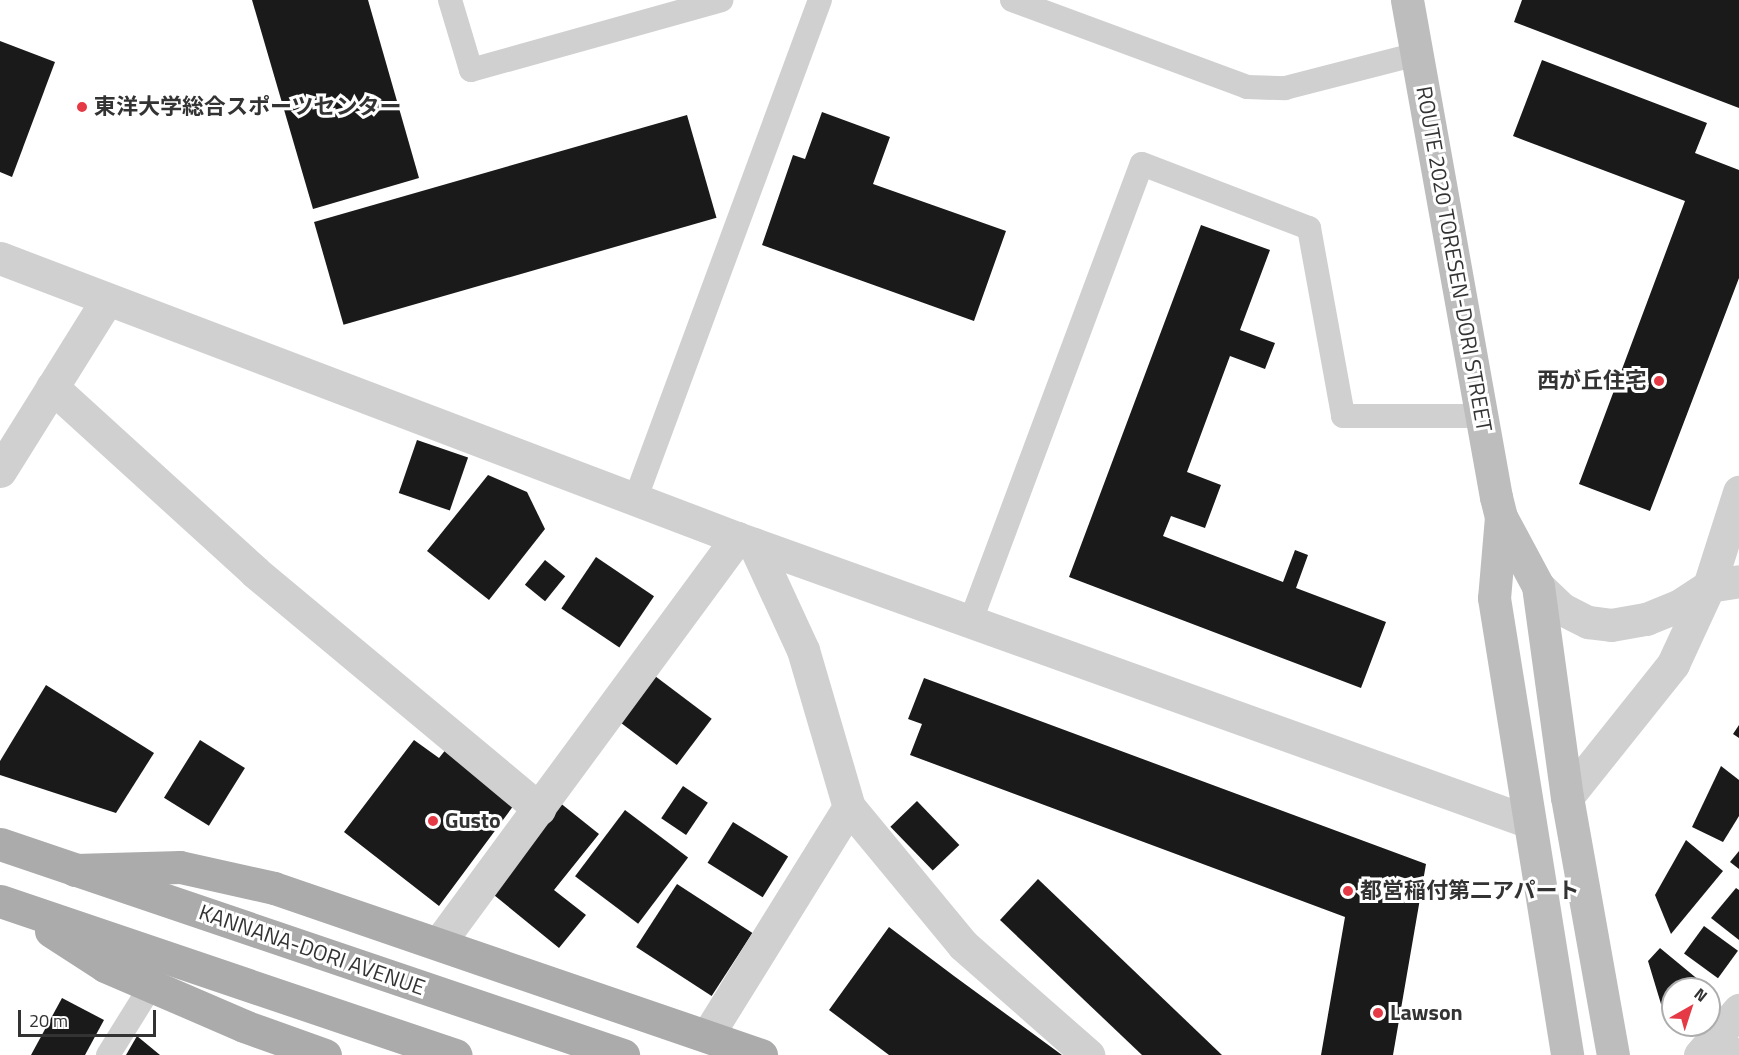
<!DOCTYPE html>
<meta charset="utf-8">
<style>
body{margin:0}
#map{position:relative;width:1739px;height:1055px;overflow:hidden;background:#fff;font-family:"Titillium Web","Noto Sans JP",sans-serif}
div>[style]{position:absolute}
.building>*{inset:0;background:#1a1a1a;transform-origin:0 0}
.lane>*{height:24px;margin:-12px;padding:0 12px;transform-origin:12px;border-radius:12px;background:#d0d0d0}
.street>*{height:33px;margin:-16.5px;padding:0 16.5px;transform-origin:16.5px;border-radius:16.5px;background:#d0d0d0}
.secondary>*{height:33px;margin:-16.5px;padding:0 16.5px;transform-origin:16.5px;border-radius:16.5px;background:#bdbdbd}
.primary>*{height:33px;margin:-16.5px;padding:0 16.5px;transform-origin:16.5px;border-radius:16.5px;background:#ababab}
.dots>*{width:16px;height:16px;translate:-50% -50%;box-sizing:border-box;border:3px solid #fff;border-radius:50%}
span{translate:-50% -50%;white-space:nowrap;text-align:center;line-height:1.15;-webkit-text-stroke:6px #fff;paint-order:stroke}
.poi-label{font-size:22px;color:#333;font-weight:700}
.left{translate:0 -50%;text-align:left}
.right{translate:-100% -50%;text-align:right}
.street-label{font-size:22px;color:#333}
.north{position:absolute;left:1661px;top:977px;width:60px;height:60px;box-sizing:border-box;background:#fff;border:2px solid #adadad;border-radius:50%;rotate:39deg;font-size:16px;font-weight:700;line-height:24px;text-align:center;color:#333}
.north::after{content:'';display:block;margin:auto;width:21px;height:27px;background:#e63946;clip-path:polygon(50% 0,100% 100%,50% 72%,0 100%)}
.scale{position:absolute;left:18px;top:1010px;width:138px;height:27px;box-sizing:border-box;border:3px solid #333;border-top:0;padding-left:8px;font-size:18px;line-height:21px;white-space:nowrap;color:#333;-webkit-text-stroke:4px #fff;paint-order:stroke}
</style>
<div id="map">
<div class="building">
<div style="clip-path:polygon(252px 0,368px 0,419px 178px,313px 209px)"></div>
<div style="clip-path:polygon(1522px 0,1739px 0,1739px 108px,1514px 22px)"></div>
<div style="clip-path:polygon(0 41px,55px 62px,12px 177px,0 172px)"></div>
<div style="clip-path:polygon(1542px 60px,1707px 123px,1695px 153px,1739px 170px,1739px 278px,1650px 511px,1579px 484px,1685px 201px,1513px 136px)"></div>
<div style="clip-path:polygon(822px 112px,890px 137px,873px 184px,1006px 231px,974px 321px,762px 245px,793px 155px,805px 159px)"></div>
<div style="left:687px;top:115px;width:107px;height:388px;rotate:74deg"></div>
<div style="clip-path:polygon(1201px 225px,1270px 250px,1240px 330px,1275px 343px,1265px 369px,1230px 356px,1187px 472px,1221px 485px,1205px 528px,1171px 516px,1163px 536px,1283px 582px,1295px 550px,1308px 555px,1296px 588px,1386px 622px,1361px 688px,1069px 577px)"></div>
<div style="left:417px;top:440px;width:54px;height:56px;rotate:19deg"></div>
<div style="clip-path:polygon(488px 475px,527px 492px,545px 529px,489px 600px,427px 551px)"></div>
<div style="left:596px;top:557px;width:70px;height:62px;rotate:34deg"></div>
<div style="left:545px;top:560px;width:26px;height:32px;rotate:39deg"></div>
<div style="left:655px;top:676px;width:71px;height:58px;rotate:37deg"></div>
<div style="clip-path:polygon(924px 678px,1426px 864px,1393px 1055px,1321px 1055px,1345px 917px,910px 755px,922px 724px,908px 719px)"></div>
<div style="clip-path:polygon(46px 685px,154px 753px,116px 813px,0 775px,0 761px)"></div>
<div style="clip-path:polygon(1739px 725px,1739px 738px,1733px 734px)"></div>
<div style="left:200px;top:740px;width:53px;height:68px;rotate:32deg"></div>
<div style="clip-path:polygon(414px 740px,439px 758px,447px 748px,517px 801px,439px 906px,344px 832px)"></div>
<div style="clip-path:polygon(1721px 766px,1739px 780px,1739px 816px,1723px 842px,1692px 827px)"></div>
<div style="left:683px;top:786px;width:30px;height:39px;rotate:34deg"></div>
<div style="left:917px;top:801px;width:61px;height:37px;rotate:46deg"></div>
<div style="clip-path:polygon(559px 802px,599px 834px,554px 890px,586px 915px,559px 948px,489px 891px)"></div>
<div style="left:625px;top:810px;width:79px;height:83px;rotate:37deg"></div>
<div style="left:733px;top:822px;width:65px;height:48px;rotate:32deg"></div>
<div style="clip-path:polygon(1686px 840px,1723px 871px,1671px 934px,1655px 895px)"></div>
<div style="clip-path:polygon(1739px 851px,1739px 869px,1730px 862px)"></div>
<div style="clip-path:polygon(1038px 879px,1222px 1055px,1142px 1055px,1000px 920px)"></div>
<div style="left:677px;top:884px;width:90px;height:75px;rotate:33deg"></div>
<div style="clip-path:polygon(1736px 888px,1739px 890px,1739px 940px,1711px 918px)"></div>
<div style="left:1704px;top:926px;width:42px;height:34px;rotate:36deg"></div>
<div style="clip-path:polygon(889px 927px,954px 976px,1062px 1055px,889px 1055px,829px 1010px)"></div>
<div style="clip-path:polygon(1660px 948px,1706px 986px,1703px 989px,1673px 989px,1673px 1014px,1661px 1004px,1648px 961px)"></div>
<div style="clip-path:polygon(62px 998px,104px 1020px,85px 1055px,31px 1055px)"></div>
<div style="clip-path:polygon(137px 1036px,160px 1055px,126px 1055px)"></div>
</div>
<div class="lane">
<div style="left:450px;top:0;width:73px;rotate:73.3deg"></div>
<div style="left:471px;top:70px;width:260px;rotate:-15.6deg"></div>
<div style="left:1012px;top:0;width:251px;rotate:20.3deg"></div>
<div style="left:1247px;top:87px;width:38px;rotate:2deg"></div>
<div style="left:1285px;top:88px;width:136px;rotate:-14.4deg"></div>
<div style="left:635px;top:500px;width:533px;rotate:-69.7deg"></div>
<div style="left:970px;top:623px;width:490px;rotate:-69.5deg"></div>
<div style="left:1142px;top:164px;width:179px;rotate:21deg"></div>
<div style="left:1309px;top:228px;width:191px;rotate:79.7deg"></div>
<div style="left:1343px;top:416px;width:139px"></div>
<div style="left:1718px;top:1036px;width:28px;rotate:41deg"></div>
<div style="left:108px;top:1055px;width:81px;rotate:-58.1deg"></div>
</div>
<div class="street">
<div style="left:0;top:258px;width:788px;rotate:20.8deg"></div>
<div style="left:737px;top:538px;width:839px;rotate:19.71deg"></div>
<div style="left:52px;top:387px;width:275px;rotate:42.3deg"></div>
<div style="left:255px;top:572px;width:370px;rotate:39.8deg"></div>
<div style="left:0;top:471px;width:202px;rotate:-58deg"></div>
<div style="left:754px;top:544px;width:117px;rotate:65.2deg"></div>
<div style="left:803px;top:650px;width:164px;rotate:73.7deg"></div>
<div style="left:849px;top:807px;width:179px;rotate:50.4deg"></div>
<div style="left:963px;top:945px;width:167px;rotate:41.3deg"></div>
<div style="left:1538px;top:586px;width:33px;rotate:44deg"></div>
<div style="left:1562px;top:609px;width:29px;rotate:27deg"></div>
<div style="left:1588px;top:622px;width:23px;rotate:7deg"></div>
<div style="left:1611px;top:625px;width:36px;rotate:-10deg"></div>
<div style="left:1646px;top:619px;width:37px;rotate:-22deg"></div>
<div style="left:1680px;top:605px;width:35px;rotate:-33deg"></div>
<div style="left:1709px;top:586px;width:99px;rotate:-72.3deg"></div>
<div style="left:1567px;top:797px;width:170px;rotate:-51.4deg"></div>
<div style="left:1673px;top:664px;width:86px;rotate:-65.2deg"></div>
<div style="left:1709px;top:586px;width:30px;rotate:-9deg"></div>
<div style="left:439px;top:943px;width:503px;rotate:-53.65deg"></div>
<div style="left:707px;top:1036px;width:269px;rotate:-58.2deg"></div>
<div style="left:1700px;top:1055px;width:60px;rotate:-49.1deg"></div>
</div>
<div class="secondary">
<div style="left:1407px;top:0;width:505px;rotate:79.85deg"></div>
<div style="left:1496px;top:497px;width:21px;rotate:76deg"></div>
<div style="left:1501px;top:517px;width:78px;rotate:61.8deg"></div>
<div style="left:1538px;top:586px;width:213px;rotate:82.2deg"></div>
<div style="left:1567px;top:797px;width:262px;rotate:79.9deg"></div>
<div style="left:1501px;top:517px;width:81px;rotate:94.9deg"></div>
<div style="left:1494px;top:598px;width:463px;rotate:80.9deg"></div>
</div>
<div class="primary">
<div style="left:0;top:844px;width:658px;rotate:18.71deg"></div>
<div style="left:75px;top:870px;width:105px;rotate:-1.6deg"></div>
<div style="left:180px;top:867px;width:96px;rotate:12.6deg"></div>
<div style="left:274px;top:888px;width:515px;rotate:18.93deg"></div>
<div style="left:0;top:901px;width:481px;rotate:18.7deg"></div>
<div style="left:51px;top:931px;width:64px;rotate:32.9deg"></div>
<div style="left:105px;top:966px;width:151px;rotate:23.3deg"></div>
<div style="left:244px;top:1026px;width:86px;rotate:19.7deg"></div>
</div>
<div class="dots">
<div style="left:82px;top:107px;background:#e63946"></div>
<div style="left:1659px;top:381px;background:#e63946"></div>
<div style="left:433px;top:821px;background:#e63946"></div>
<div style="left:1348px;top:891px;background:#e63946"></div>
<div style="left:1378px;top:1013px;background:#e63946"></div>
</div>
<div class="poi-label">
<span class="left" style="left:94px;top:107px">東洋大学総合スポーツセンター</span>
<span class="right" style="left:1647px;top:381px">西が丘住宅</span>
<span class="left" style="left:445px;top:821px">Gusto</span>
<span class="left" style="left:1360px;top:891px">都営稲付第二アパート</span>
<span class="left" style="left:1390px;top:1013px">Lawson</span>
</div>
<div class="street-label">
<span style="left:1454px;top:259px;rotate:80deg">ROUTE 2020 TORESEN-DORI STREET</span>
<span style="left:312px;top:950px;rotate:19deg">KANNANA-DORI AVENUE</span>
</div>
<div class="north">N</div>
<div class="scale">20 m</div>
</div>
